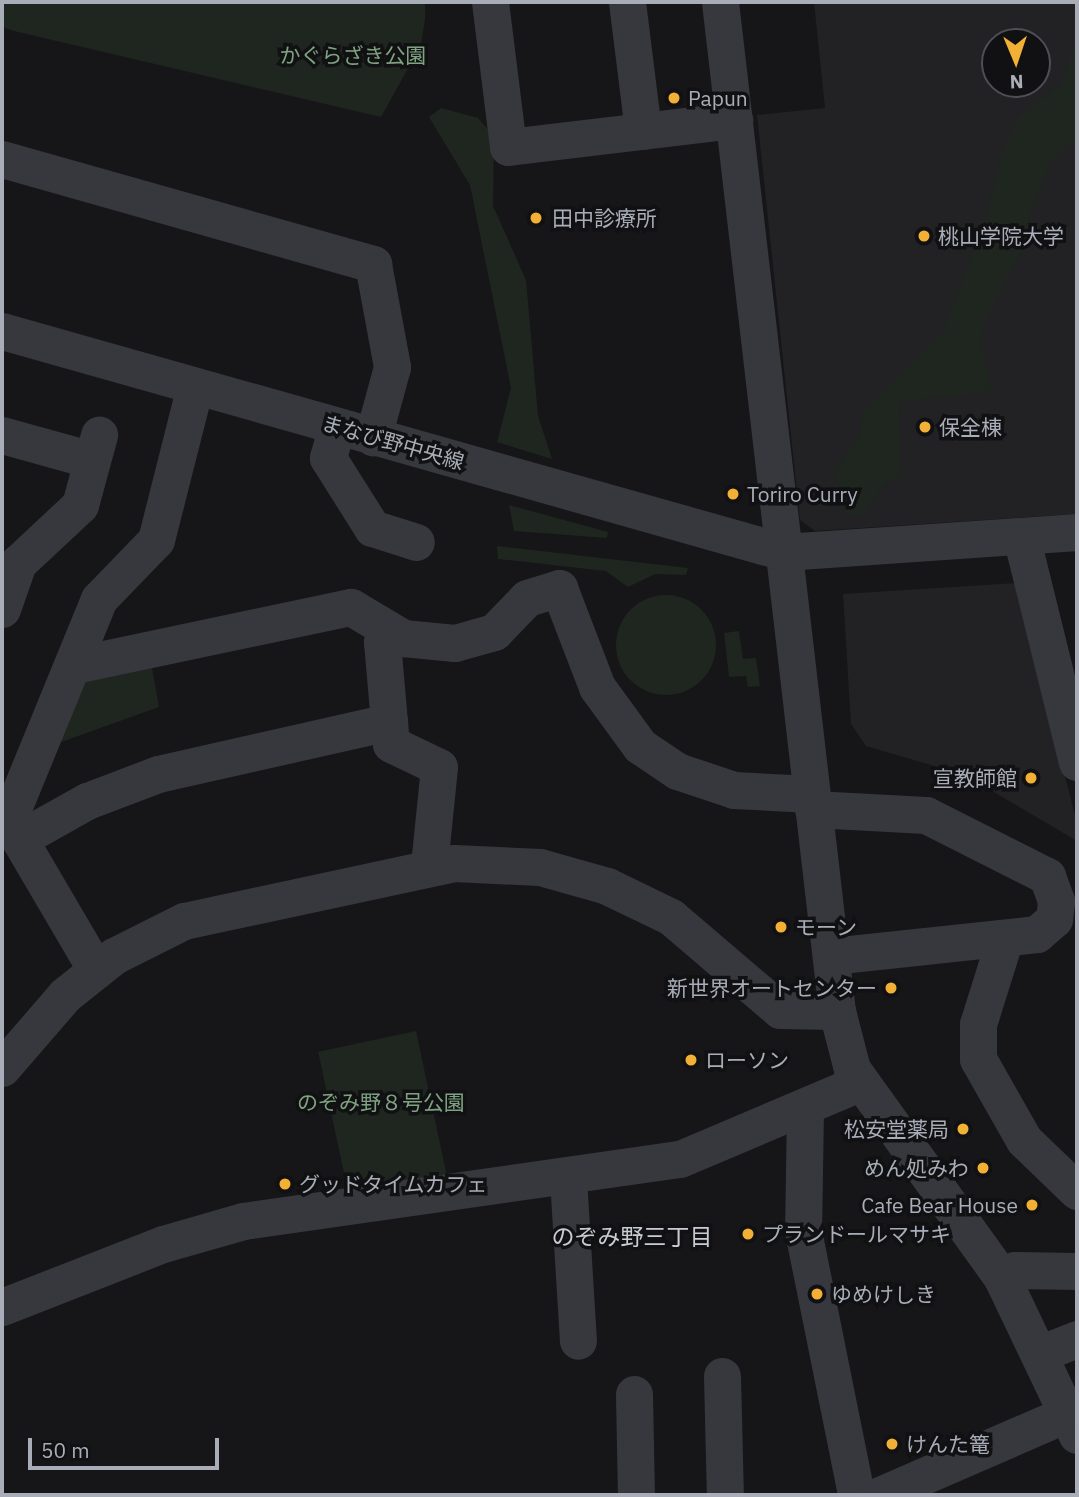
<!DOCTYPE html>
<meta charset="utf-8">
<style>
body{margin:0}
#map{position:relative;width:1079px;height:1497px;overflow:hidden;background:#161618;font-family:"IBM Plex Sans","Noto Sans JP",sans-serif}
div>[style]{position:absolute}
.built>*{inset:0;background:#222225}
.green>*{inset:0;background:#1e261f;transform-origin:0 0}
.round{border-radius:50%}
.minor>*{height:37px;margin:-18.5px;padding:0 18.5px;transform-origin:18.5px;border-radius:18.5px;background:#37383d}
.dots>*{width:19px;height:19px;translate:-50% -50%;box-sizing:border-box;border:4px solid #111113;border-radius:50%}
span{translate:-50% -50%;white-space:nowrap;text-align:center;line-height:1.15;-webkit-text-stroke:7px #111113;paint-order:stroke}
.park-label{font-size:21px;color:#7fa381}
.poi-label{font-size:21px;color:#a8adb8}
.left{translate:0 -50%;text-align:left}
.right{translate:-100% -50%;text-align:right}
.street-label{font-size:21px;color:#a8adb8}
.neighbourhood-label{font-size:23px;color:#c9ccd4}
.frame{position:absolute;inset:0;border:4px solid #a8adb8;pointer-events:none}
.north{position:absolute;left:981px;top:28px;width:70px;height:70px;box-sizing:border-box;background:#111113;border:2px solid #4d4f55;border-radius:50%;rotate:178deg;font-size:19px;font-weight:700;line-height:28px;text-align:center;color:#a8adb8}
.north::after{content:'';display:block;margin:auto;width:24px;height:32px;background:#f2b134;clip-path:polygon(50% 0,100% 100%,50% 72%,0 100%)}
.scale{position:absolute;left:28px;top:1438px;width:191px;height:32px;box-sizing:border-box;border:4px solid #a8adb8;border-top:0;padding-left:9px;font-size:21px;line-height:24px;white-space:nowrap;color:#a8adb8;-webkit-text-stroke:5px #111113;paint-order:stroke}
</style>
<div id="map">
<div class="built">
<div style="clip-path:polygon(evenodd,814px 2px,1077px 2px,1077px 514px,815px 531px,800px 520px,757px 115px,825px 108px,814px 2px,995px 42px,1037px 42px,1037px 84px,995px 84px,995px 42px)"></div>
<div style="clip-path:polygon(1016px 583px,1077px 823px,1077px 841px,965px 775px,866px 746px,851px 724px,843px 594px)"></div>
</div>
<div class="green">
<div style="clip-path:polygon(2px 2px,425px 2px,425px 19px,421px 45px,381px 117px,14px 31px,2px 27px)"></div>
<div style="clip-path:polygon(1077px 39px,1077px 139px,1051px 160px,1028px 220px,1027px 241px,984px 321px,981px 345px,992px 391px,899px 402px,901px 475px,884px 484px,865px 513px,846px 517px,834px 473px,857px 439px,864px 411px,942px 333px,984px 225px,1001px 155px,1020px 116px,1061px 84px)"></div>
<div style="clip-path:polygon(441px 108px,478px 118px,494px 136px,493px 206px,526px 280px,538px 416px,552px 459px,497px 442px,511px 388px,470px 185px,429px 117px)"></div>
<div style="clip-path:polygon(509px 505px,608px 532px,607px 538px,514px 531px)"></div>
<div style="clip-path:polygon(497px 546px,688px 568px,686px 575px,655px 574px,628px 587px,606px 571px,498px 559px)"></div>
<div class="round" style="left:616px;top:595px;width:100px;height:100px"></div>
<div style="clip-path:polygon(739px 631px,743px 659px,756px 658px,760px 686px,748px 687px,746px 676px,729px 677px,724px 633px)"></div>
<div style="clip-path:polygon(150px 657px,159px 707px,53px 745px,82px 675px)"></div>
<div style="left:416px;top:1031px;width:146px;height:100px;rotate:78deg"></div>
</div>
<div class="minor">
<div style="left:490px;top:2px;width:146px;rotate:82.9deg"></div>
<div style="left:508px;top:147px;width:228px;rotate:-6.8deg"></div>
<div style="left:627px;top:2px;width:130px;rotate:82.9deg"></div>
<div style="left:720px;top:2px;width:1016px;rotate:83.39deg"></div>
<div style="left:837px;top:1011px;width:60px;rotate:75.5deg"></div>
<div style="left:852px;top:1069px;width:257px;rotate:54.3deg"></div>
<div style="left:1002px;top:1278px;width:174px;rotate:64.5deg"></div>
<div style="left:2px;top:159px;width:386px;rotate:15.8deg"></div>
<div style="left:373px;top:264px;width:105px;rotate:79.5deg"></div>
<div style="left:392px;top:367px;width:73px;rotate:105.2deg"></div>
<div style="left:2px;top:331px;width:813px;rotate:15.78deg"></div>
<div style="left:784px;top:552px;width:294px;rotate:-3.9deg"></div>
<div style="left:337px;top:426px;width:33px;rotate:106deg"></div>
<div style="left:328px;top:458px;width:83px;rotate:57.8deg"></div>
<div style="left:372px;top:528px;width:46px;rotate:17.7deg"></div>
<div style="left:2px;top:435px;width:93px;rotate:15.5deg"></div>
<div style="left:1021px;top:536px;width:233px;rotate:76.1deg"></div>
<div style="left:2px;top:609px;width:49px;rotate:-70.8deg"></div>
<div style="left:18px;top:563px;width:85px;rotate:-43.1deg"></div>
<div style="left:80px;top:505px;width:73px;rotate:-74.8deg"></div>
<div style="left:388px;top:633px;width:11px;rotate:124deg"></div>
<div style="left:382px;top:642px;width:102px;rotate:85deg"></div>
<div style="left:391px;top:744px;width:53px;rotate:25.6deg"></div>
<div style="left:439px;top:767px;width:99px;rotate:95.8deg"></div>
<div style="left:75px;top:665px;width:282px;rotate:-11.9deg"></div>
<div style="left:351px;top:607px;width:61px;rotate:30.8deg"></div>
<div style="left:403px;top:638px;width:52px;rotate:5.5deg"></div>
<div style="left:455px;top:643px;width:41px;rotate:-15.8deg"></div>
<div style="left:494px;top:632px;width:47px;rotate:-45.9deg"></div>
<div style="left:527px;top:598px;width:34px;rotate:-17deg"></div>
<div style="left:559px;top:588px;width:106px;rotate:69deg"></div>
<div style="left:597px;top:687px;width:73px;rotate:53.9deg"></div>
<div style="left:640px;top:746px;width:45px;rotate:34deg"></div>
<div style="left:677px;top:771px;width:60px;rotate:18.4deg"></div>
<div style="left:734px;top:790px;width:77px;rotate:3deg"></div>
<div style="left:813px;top:809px;width:113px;rotate:3deg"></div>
<div style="left:926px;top:815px;width:136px;rotate:26.8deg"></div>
<div style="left:1047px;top:876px;width:27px;rotate:70deg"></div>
<div style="left:1056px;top:901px;width:18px;rotate:96deg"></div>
<div style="left:1054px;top:919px;width:23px;rotate:139deg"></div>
<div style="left:1037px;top:934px;width:207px;rotate:173.9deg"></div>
<div style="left:19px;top:839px;width:78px;rotate:-29.2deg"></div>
<div style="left:87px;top:801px;width:76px;rotate:-20.8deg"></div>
<div style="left:158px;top:774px;width:237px;rotate:-12.7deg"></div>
<div style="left:1005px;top:938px;width:90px;rotate:107.4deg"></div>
<div style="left:978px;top:1024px;width:35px;rotate:90deg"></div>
<div style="left:978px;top:1059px;width:93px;rotate:60.4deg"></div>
<div style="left:1024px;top:1140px;width:74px;rotate:43.9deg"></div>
<div style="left:96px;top:970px;width:162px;rotate:-120.4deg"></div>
<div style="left:14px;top:830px;width:19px;rotate:-96deg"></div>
<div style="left:12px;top:811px;width:229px;rotate:-67.7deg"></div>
<div style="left:99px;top:599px;width:82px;rotate:-46deg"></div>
<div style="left:156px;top:540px;width:159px;rotate:-75.8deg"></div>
<div style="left:2px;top:1068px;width:96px;rotate:-49.2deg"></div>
<div style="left:65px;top:995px;width:63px;rotate:-38.5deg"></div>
<div style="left:114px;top:956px;width:78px;rotate:-26.6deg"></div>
<div style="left:184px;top:921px;width:276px;rotate:-12.1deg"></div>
<div style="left:454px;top:863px;width:86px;rotate:2.7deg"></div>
<div style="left:540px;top:867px;width:70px;rotate:15.8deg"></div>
<div style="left:607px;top:886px;width:71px;rotate:25.8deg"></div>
<div style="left:671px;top:917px;width:143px;rotate:40.5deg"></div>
<div style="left:780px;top:1010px;width:57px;rotate:1deg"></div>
<div style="left:805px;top:1108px;width:123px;rotate:90.9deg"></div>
<div style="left:803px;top:1231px;width:269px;rotate:78.6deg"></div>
<div style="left:568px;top:1178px;width:163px;rotate:86.5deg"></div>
<div style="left:1002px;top:1278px;width:15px;rotate:-32deg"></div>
<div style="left:1015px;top:1270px;width:62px;rotate:0.9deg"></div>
<div style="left:2px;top:1307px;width:173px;rotate:-21.4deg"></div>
<div style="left:163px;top:1244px;width:83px;rotate:-16deg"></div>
<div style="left:243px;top:1221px;width:441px;rotate:-8.1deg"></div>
<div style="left:680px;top:1159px;width:194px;rotate:-23deg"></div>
<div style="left:1039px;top:1354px;width:41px;rotate:-21.5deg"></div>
<div style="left:722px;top:1376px;width:119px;rotate:88.6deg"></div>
<div style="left:634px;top:1394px;width:101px;rotate:88.9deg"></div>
<div style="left:880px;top:1495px;width:206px;rotate:-23.5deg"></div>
</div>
<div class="dots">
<div style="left:674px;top:98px;background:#f2b134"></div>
<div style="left:536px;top:218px;background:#f2b134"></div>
<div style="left:924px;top:236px;background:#f2b134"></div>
<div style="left:925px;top:427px;background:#f2b134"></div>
<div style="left:733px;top:494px;background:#f2b134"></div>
<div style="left:1031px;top:778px;background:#f2b134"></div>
<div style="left:781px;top:927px;background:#f2b134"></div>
<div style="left:891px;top:988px;background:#f2b134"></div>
<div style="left:691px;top:1060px;background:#f2b134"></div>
<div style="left:963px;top:1129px;background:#f2b134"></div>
<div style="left:983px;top:1168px;background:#f2b134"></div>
<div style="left:285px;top:1184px;background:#f2b134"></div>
<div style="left:1032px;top:1205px;background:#f2b134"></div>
<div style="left:748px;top:1234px;background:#f2b134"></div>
<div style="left:817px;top:1294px;background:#f2b134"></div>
<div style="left:892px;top:1444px;background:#f2b134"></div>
</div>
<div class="park-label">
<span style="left:353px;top:55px">かぐらざき公園</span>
<span style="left:381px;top:1102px">のぞみ野８号公園</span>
</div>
<div class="poi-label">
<span class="left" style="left:688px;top:98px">Papun</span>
<span class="left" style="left:552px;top:218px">田中診療所</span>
<span class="left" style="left:938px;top:236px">桃山学院大学</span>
<span class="left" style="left:939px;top:427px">保全棟</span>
<span class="left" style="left:747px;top:494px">Toriro Curry</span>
<span class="right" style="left:1017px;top:778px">宣教師館</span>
<span class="left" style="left:795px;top:927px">モーン</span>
<span class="right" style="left:877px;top:988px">新世界オートセンター</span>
<span class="left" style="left:705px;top:1060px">ローソン</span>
<span class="right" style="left:949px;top:1129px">松安堂薬局</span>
<span class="right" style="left:969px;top:1168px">めん処みわ</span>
<span class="left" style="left:299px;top:1184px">グッドタイムカフェ</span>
<span class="right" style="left:1018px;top:1205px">Cafe Bear House</span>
<span class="left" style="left:762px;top:1234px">プランドールマサキ</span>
<span class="left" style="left:831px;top:1294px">ゆめけしき</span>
<span class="left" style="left:906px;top:1444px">けんた篭</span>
</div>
<div class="street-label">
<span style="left:393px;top:442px;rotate:16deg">まなび野中央線</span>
</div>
<div class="neighbourhood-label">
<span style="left:632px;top:1236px">のぞみ野三丁目</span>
</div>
<div class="frame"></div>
<div class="north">N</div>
<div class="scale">50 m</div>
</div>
